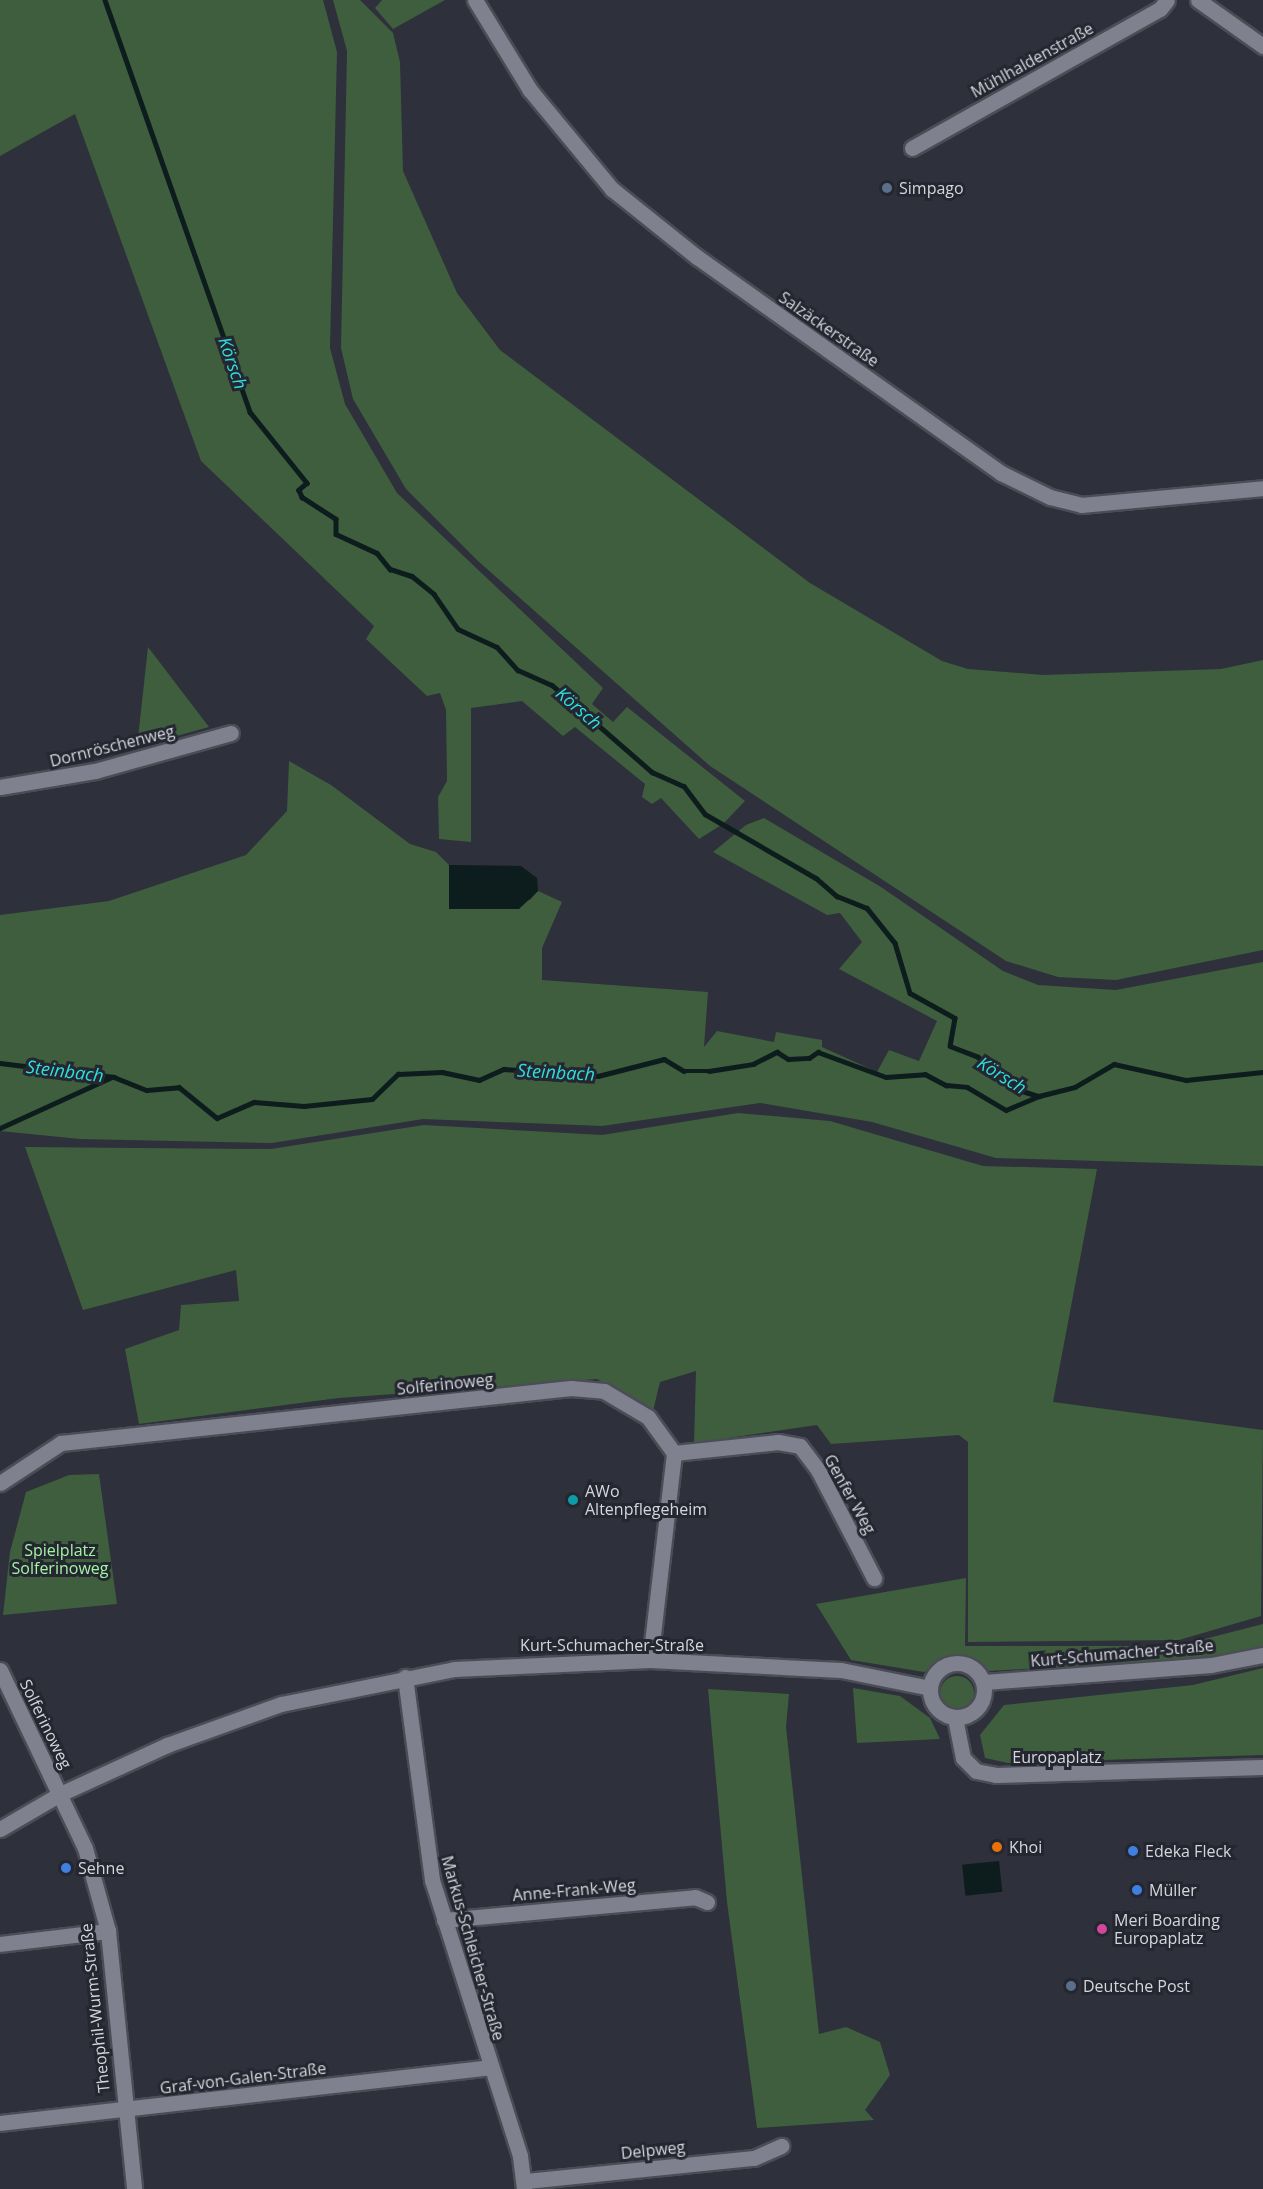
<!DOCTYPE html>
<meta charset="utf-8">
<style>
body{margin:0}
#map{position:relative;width:1263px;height:2189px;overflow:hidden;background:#2e303b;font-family:"Open Sans",sans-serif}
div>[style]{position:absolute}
.green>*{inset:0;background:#3e5e3e}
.round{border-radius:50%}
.water>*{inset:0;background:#0d1c1c;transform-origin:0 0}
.stream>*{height:4.5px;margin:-2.25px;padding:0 2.25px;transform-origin:2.25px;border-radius:2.25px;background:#0d1c1c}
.roads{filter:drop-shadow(2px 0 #4b4d56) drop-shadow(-2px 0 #4b4d56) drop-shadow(0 2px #4b4d56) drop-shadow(0 -2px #4b4d56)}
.street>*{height:15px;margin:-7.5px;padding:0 7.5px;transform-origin:7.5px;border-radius:7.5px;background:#7f828e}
.secondary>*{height:15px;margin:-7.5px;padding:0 7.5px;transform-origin:7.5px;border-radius:7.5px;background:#7f828e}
.secondary>.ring{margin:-7.5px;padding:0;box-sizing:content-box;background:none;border:15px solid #7f828e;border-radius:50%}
.dots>*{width:16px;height:16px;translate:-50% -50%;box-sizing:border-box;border:3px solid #242630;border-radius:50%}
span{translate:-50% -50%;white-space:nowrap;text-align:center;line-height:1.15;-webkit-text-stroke:6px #242630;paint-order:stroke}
.street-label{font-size:16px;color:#d5d6dd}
.poi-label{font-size:16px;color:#d5d6dd}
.left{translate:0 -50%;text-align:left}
.park-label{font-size:16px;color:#a3f3a3}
.water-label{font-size:18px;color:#2edfe0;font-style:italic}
</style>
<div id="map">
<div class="green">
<div style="clip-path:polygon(0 0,323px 0,337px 52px,330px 348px,345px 404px,397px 493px,603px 688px,592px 704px,613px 722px,627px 707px,745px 801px,723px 824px,699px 839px,661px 798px,652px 804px,642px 797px,645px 784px,575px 727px,563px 736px,522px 701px,471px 708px,471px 842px,439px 839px,438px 797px,447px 781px,446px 710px,440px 693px,427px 696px,366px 639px,374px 626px,201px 461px,75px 114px,0 156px)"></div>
<div style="clip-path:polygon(333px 0,360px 0,393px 33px,400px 62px,403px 171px,457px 293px,500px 350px,810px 583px,942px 661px,968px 669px,1043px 675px,1221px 669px,1263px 660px,1263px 950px,1116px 980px,1058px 977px,1006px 961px,710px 766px,478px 561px,406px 489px,353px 399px,341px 348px,347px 51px)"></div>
<div style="clip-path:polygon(382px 0,445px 0,393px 29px,375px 8px)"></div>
<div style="clip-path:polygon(148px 647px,209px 727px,137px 747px)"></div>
<div style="clip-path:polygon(289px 761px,331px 785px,410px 844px,436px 852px,449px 865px,449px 909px,530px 900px,538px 891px,562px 902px,542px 948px,542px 980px,708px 992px,704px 1047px,717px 1031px,774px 1042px,776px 1032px,822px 1040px,822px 1047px,877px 1072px,889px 1050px,919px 1061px,937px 1021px,839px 969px,862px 942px,840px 913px,827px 915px,713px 852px,746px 825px,764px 818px,881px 887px,1003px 971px,1038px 985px,1116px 990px,1263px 962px,1263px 1166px,996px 1158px,872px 1122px,760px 1103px,602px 1126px,423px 1119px,272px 1143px,80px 1139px,0 1131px,0 915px,109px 901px,246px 855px,287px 811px)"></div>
<div style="clip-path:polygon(738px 1113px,830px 1121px,983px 1166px,1097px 1169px,1053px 1402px,1263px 1430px,1261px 1616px,1179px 1640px,968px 1642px,968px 1442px,959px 1435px,831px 1444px,817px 1425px,694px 1443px,696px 1371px,660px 1382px,653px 1411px,597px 1379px,339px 1398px,139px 1424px,125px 1349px,179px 1330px,181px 1305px,239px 1301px,236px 1270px,83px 1310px,25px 1147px,271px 1149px,424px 1125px,602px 1135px)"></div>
<div style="clip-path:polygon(99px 1474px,117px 1604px,3px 1615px,10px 1552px,26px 1492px,69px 1475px)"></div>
<div style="clip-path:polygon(966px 1578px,965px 1646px,1177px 1646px,1263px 1624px,1263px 1648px,1214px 1658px,989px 1671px,979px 1662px,953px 1658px,924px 1672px,851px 1660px,816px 1604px)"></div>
<div style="clip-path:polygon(1263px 1668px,1263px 1755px,1008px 1763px,985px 1758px,980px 1735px,1004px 1705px,1193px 1685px)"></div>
<div class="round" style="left:940px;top:1676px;width:34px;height:34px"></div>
<div style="clip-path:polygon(853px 1688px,900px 1696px,930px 1718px,940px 1739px,857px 1743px)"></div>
<div style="clip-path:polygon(708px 1689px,789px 1694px,786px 1727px,819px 2034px,846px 2027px,880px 2042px,890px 2075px,865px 2110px,874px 2120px,757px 2128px,727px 1902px)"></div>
</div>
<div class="water">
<div style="clip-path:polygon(449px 865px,521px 866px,537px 878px,538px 891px,519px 909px,449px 909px)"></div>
<div style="left:999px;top:1861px;width:31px;height:37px;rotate:84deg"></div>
</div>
<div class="stream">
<div style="left:105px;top:0;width:437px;rotate:70.6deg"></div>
<div style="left:250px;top:412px;width:91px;rotate:51.2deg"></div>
<div style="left:307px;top:483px;width:11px;rotate:139deg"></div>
<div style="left:299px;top:490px;width:8px;rotate:67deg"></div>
<div style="left:302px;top:497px;width:40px;rotate:32.9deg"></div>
<div style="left:336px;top:519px;width:15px;rotate:90deg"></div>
<div style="left:336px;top:534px;width:45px;rotate:24.9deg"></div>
<div style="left:377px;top:553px;width:21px;rotate:51deg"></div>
<div style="left:390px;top:569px;width:23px;rotate:18deg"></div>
<div style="left:412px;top:576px;width:28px;rotate:39deg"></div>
<div style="left:434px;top:594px;width:42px;rotate:55.6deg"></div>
<div style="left:458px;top:629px;width:43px;rotate:24.8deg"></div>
<div style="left:497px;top:647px;width:31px;rotate:48deg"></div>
<div style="left:518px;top:670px;width:37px;rotate:24deg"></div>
<div style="left:552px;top:685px;width:133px;rotate:41deg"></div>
<div style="left:652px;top:772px;width:35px;rotate:24deg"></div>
<div style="left:684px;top:786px;width:35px;rotate:53deg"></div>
<div style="left:705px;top:814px;width:128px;rotate:30deg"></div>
<div style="left:816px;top:878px;width:28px;rotate:41deg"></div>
<div style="left:837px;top:896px;width:32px;rotate:22deg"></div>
<div style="left:867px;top:908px;width:45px;rotate:51.3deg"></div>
<div style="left:895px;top:943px;width:52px;rotate:73.3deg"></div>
<div style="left:910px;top:993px;width:51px;rotate:29.1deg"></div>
<div style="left:955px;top:1018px;width:28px;rotate:100deg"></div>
<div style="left:950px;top:1046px;width:30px;rotate:21deg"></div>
<div style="left:978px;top:1057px;width:53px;rotate:38.8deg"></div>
<div style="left:1019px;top:1090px;width:21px;rotate:17deg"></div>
<div style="left:1039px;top:1096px;width:37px;rotate:-14deg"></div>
<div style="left:1075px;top:1087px;width:45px;rotate:-30.5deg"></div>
<div style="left:1114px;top:1064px;width:74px;rotate:12.5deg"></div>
<div style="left:1186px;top:1080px;width:77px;rotate:-5.9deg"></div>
<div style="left:0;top:1063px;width:115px;rotate:7deg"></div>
<div style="left:114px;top:1077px;width:35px;rotate:22deg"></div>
<div style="left:147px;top:1090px;width:32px;rotate:-5deg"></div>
<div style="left:179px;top:1087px;width:49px;rotate:39.2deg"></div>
<div style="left:217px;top:1118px;width:40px;rotate:-23.4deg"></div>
<div style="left:254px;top:1102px;width:50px;rotate:4.6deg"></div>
<div style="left:304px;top:1106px;width:68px;rotate:-5.9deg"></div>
<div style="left:372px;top:1099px;width:36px;rotate:-44deg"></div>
<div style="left:398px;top:1074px;width:44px;rotate:-2.6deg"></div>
<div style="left:442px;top:1072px;width:38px;rotate:12deg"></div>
<div style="left:479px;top:1080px;width:27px;rotate:-24deg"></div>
<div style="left:504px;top:1069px;width:94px;rotate:4.3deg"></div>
<div style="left:598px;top:1076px;width:68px;rotate:-14.4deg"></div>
<div style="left:664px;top:1059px;width:23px;rotate:31deg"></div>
<div style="left:684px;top:1071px;width:25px"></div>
<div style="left:709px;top:1071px;width:45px;rotate:-9deg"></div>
<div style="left:753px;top:1064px;width:27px;rotate:-27deg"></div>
<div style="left:777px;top:1052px;width:13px;rotate:32deg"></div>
<div style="left:788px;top:1059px;width:21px;rotate:-3deg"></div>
<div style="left:809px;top:1058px;width:11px;rotate:-34deg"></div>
<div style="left:818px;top:1052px;width:72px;rotate:20.2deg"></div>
<div style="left:886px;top:1077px;width:39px;rotate:-4deg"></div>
<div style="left:925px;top:1074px;width:24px;rotate:28deg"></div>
<div style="left:946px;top:1085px;width:21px;rotate:5deg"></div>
<div style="left:967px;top:1087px;width:45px;rotate:30.5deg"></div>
<div style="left:1006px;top:1110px;width:36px;rotate:-23deg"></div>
<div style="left:0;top:1128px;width:123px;rotate:-24.5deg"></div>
</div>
<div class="roads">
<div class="street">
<div style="left:475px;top:0;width:105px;rotate:58.6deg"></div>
<div style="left:530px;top:90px;width:129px;rotate:50.4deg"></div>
<div style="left:612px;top:189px;width:109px;rotate:38.7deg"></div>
<div style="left:697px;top:257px;width:373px;rotate:35.4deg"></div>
<div style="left:1001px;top:473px;width:55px;rotate:26.1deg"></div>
<div style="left:1050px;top:497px;width:32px;rotate:14deg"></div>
<div style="left:1081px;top:505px;width:183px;rotate:-5.3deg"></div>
<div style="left:1198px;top:0;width:80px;rotate:35.3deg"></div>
<div style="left:912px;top:148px;width:284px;rotate:-29.3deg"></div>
<div style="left:1160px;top:9px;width:11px;rotate:-52deg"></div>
<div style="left:0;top:787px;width:96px;rotate:-9.6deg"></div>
<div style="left:95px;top:771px;width:141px;rotate:-15.6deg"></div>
<div style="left:674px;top:1453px;width:105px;rotate:-6deg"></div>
<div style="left:778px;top:1442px;width:22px;rotate:10deg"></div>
<div style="left:800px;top:1446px;width:30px;rotate:53deg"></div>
<div style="left:818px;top:1470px;width:122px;rotate:62.6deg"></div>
<div style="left:0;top:1483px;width:73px;rotate:-33.3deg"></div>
<div style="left:61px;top:1443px;width:513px;rotate:-6.16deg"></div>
<div style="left:571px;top:1388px;width:33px;rotate:5deg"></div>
<div style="left:604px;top:1391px;width:51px;rotate:30.6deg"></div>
<div style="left:648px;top:1417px;width:44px;rotate:54.2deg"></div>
<div style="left:674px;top:1453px;width:208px;rotate:96.6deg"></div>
<div style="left:0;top:1670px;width:197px;rotate:64.5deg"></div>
<div style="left:85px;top:1848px;width:86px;rotate:74.5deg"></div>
<div style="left:108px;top:1931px;width:259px;rotate:84.2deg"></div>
<div style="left:405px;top:1677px;width:205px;rotate:82.4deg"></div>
<div style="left:432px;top:1880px;width:290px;rotate:72.3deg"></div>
<div style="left:520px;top:2156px;width:33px;rotate:83deg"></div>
<div style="left:444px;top:1920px;width:252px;rotate:-5.2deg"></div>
<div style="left:695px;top:1897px;width:13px;rotate:23deg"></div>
<div style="left:0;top:1944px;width:109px;rotate:-6.9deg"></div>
<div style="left:0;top:2123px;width:492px;rotate:-6.5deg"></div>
<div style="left:526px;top:2181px;width:229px;rotate:-5.8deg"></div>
<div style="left:754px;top:2158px;width:30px;rotate:-24deg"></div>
</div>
<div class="secondary">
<div class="ring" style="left:930px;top:1663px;width:39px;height:39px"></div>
<div style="left:984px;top:1682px;width:228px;rotate:-4.3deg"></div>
<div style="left:1211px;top:1665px;width:53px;rotate:-10.9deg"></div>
<div style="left:955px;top:1718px;width:41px;rotate:78.7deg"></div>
<div style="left:963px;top:1758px;width:18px;rotate:45deg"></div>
<div style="left:976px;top:1771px;width:20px;rotate:11deg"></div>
<div style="left:996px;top:1775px;width:267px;rotate:-1.7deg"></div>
<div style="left:0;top:1829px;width:69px;rotate:-30.3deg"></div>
<div style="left:60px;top:1794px;width:118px;rotate:-24.6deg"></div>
<div style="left:167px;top:1745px;width:121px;rotate:-19.8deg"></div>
<div style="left:281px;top:1704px;width:177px;rotate:-11.4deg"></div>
<div style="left:454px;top:1669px;width:196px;rotate:-2.6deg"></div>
<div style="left:650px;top:1660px;width:191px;rotate:3deg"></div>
<div style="left:841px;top:1670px;width:91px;rotate:11.4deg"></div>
</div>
</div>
<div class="dots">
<div style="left:887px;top:188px;background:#5c6f8a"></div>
<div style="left:573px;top:1500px;background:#0f9aa8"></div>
<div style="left:997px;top:1847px;background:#e8710a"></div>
<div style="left:1133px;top:1851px;background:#3f7fe0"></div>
<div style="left:66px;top:1868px;background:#3f7fe0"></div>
<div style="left:1137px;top:1890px;background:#3f7fe0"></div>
<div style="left:1102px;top:1929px;background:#d1479c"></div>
<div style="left:1071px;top:1986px;background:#5c6f8a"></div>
</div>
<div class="street-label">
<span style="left:1032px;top:60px;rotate:-29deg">Mühlhaldenstraße</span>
<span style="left:829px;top:329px;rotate:35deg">Salzäckerstraße</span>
<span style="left:112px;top:746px;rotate:-14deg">Dornröschenweg</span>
<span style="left:445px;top:1384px;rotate:-6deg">Solferinoweg</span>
<span style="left:850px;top:1494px;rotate:61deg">Genfer Weg</span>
<span style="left:612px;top:1645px">Kurt-Schumacher-Straße</span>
<span style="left:1122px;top:1653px;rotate:-5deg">Kurt-Schumacher-Straße</span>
<span style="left:46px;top:1724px;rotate:64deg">Solferinoweg</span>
<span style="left:1057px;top:1757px">Europaplatz</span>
<span style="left:574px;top:1890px;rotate:-5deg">Anne-Frank-Weg</span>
<span style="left:473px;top:1948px;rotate:74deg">Markus-Schleicher-Straße</span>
<span style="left:95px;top:2008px;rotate:-96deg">Theophil-Wurm-Straße</span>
<span style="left:243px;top:2078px;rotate:-7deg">Graf-von-Galen-Straße</span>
<span style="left:653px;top:2150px;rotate:-6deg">Delpweg</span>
</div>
<div class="poi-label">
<span class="left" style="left:899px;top:188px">Simpago</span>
<span class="left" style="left:585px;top:1500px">AWo<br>Altenpflegeheim</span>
<span class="left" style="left:1009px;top:1847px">Khoi</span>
<span class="left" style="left:1145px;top:1851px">Edeka Fleck</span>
<span class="left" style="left:78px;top:1868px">Sehne</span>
<span class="left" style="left:1149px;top:1890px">Müller</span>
<span class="left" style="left:1114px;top:1929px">Meri Boarding<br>Europaplatz</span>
<span class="left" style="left:1083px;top:1986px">Deutsche Post</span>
</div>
<div class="park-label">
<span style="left:60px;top:1559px">Spielplatz<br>Solferinoweg</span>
</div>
<div class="water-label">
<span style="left:233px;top:363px;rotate:71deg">Körsch</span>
<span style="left:579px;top:708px;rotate:41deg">Körsch</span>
<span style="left:65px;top:1071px;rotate:7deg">Steinbach</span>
<span style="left:556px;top:1072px;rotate:3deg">Steinbach</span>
<span style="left:1002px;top:1075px;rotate:32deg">Körsch</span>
</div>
</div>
